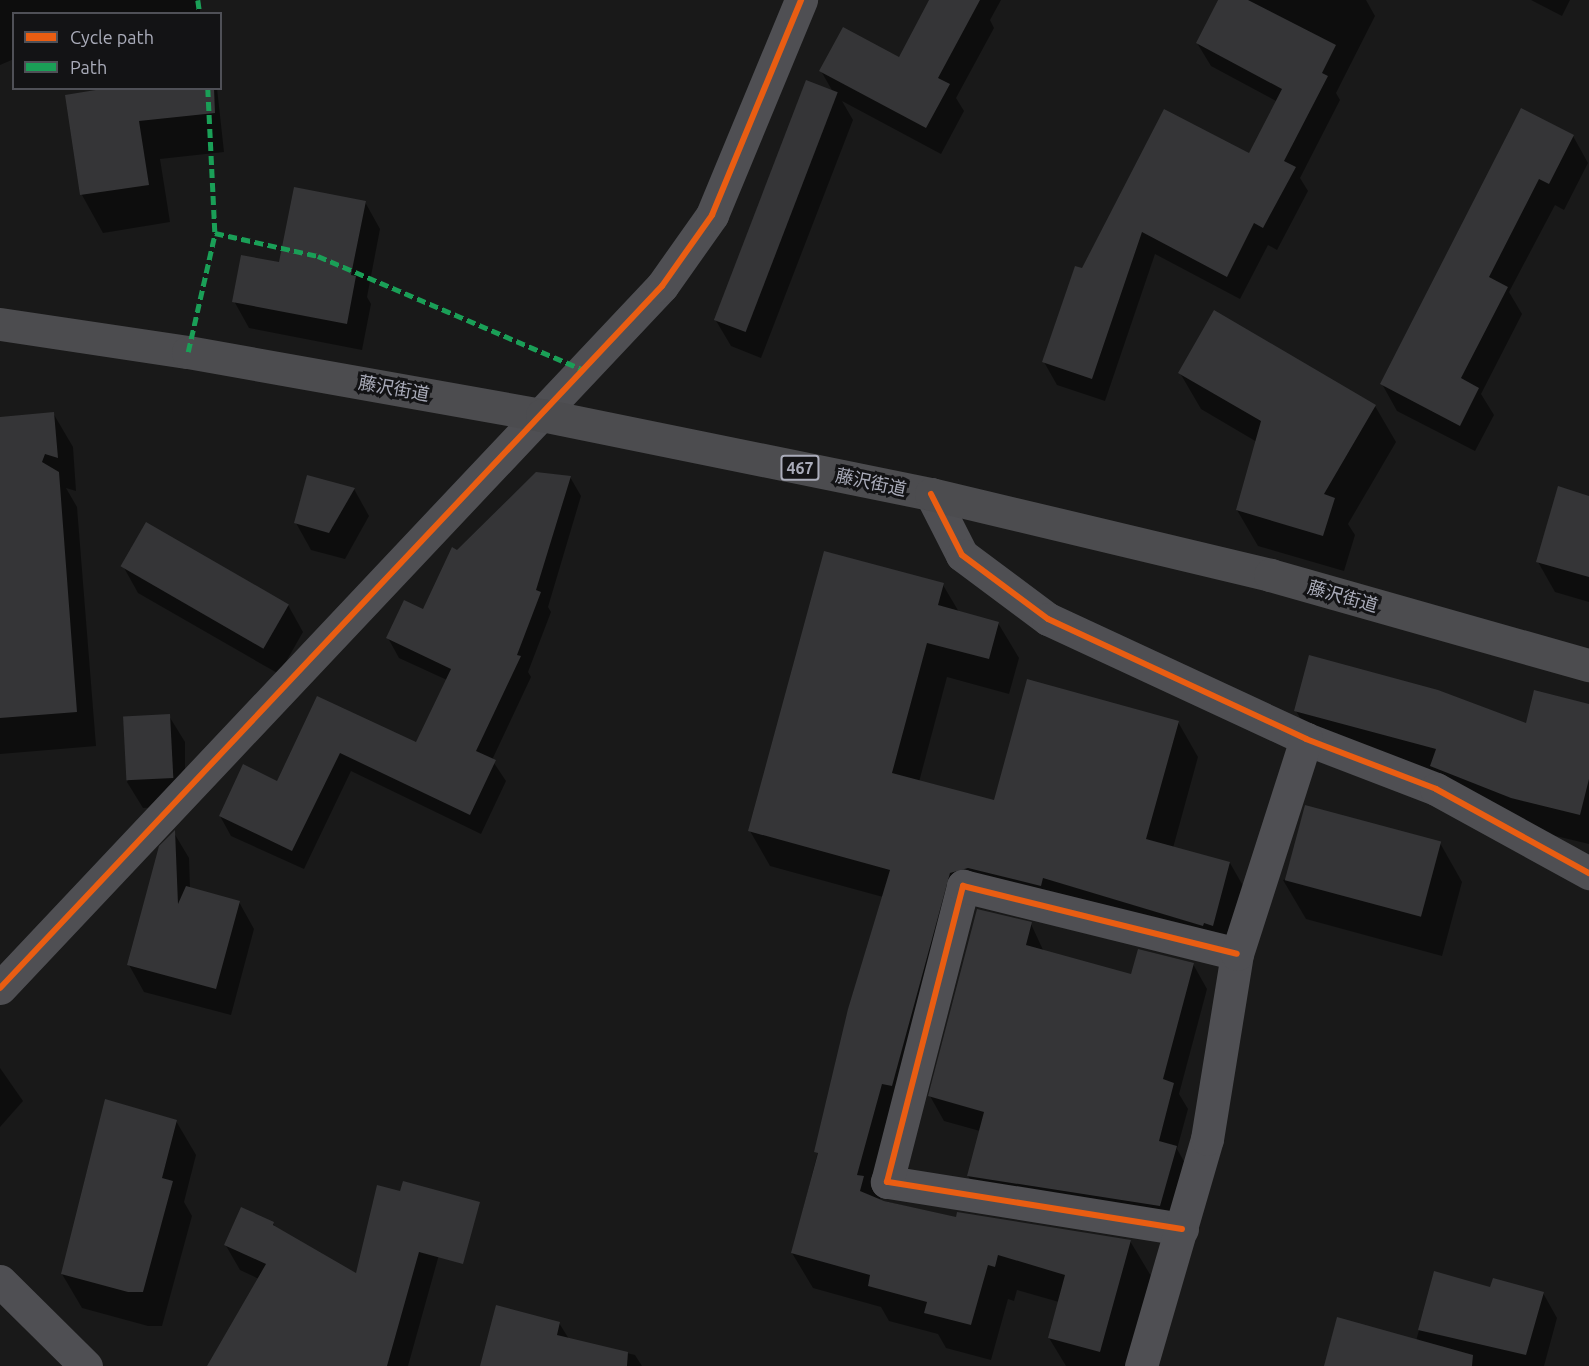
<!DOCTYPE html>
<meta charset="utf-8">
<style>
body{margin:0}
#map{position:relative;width:1589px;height:1366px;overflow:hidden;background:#191919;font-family:Ubuntu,"Noto Sans JP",sans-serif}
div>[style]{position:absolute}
.shadow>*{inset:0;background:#0007}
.building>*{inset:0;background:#353537;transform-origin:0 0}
.minor>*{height:33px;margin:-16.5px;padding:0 16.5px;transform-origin:16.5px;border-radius:16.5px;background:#4f4f53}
.trunk>*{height:33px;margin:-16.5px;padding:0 16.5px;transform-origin:16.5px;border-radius:16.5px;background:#4c4c4f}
.quiet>*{height:4.5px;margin-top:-2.25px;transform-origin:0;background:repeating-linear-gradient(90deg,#1a9f57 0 9px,transparent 0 13.5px)}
.cycleway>*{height:6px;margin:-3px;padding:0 3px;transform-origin:3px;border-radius:3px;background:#e95d12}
span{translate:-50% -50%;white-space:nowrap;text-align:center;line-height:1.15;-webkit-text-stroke:6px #131315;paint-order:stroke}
.shield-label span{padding:2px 4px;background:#131315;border:2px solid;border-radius:4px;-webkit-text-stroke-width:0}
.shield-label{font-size:16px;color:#aaacba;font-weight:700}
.street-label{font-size:18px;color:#aaacba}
.legend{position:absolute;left:12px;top:12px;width:210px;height:78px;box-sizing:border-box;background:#131315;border:2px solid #4f5057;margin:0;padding:8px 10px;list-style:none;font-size:18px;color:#aaacba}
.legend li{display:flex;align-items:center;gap:12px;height:30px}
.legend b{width:30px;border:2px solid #4f5057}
</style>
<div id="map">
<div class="shadow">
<div style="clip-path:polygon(0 0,200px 0,200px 14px,14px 14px,14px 59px,0 65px)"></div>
<div style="clip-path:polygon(930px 0,1001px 0,990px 20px,994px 28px,956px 98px,964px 111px,941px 154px,842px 101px,853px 120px,761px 358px,731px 346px,715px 319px,833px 92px,821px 71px,900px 59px)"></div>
<div style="clip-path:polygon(1218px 0,1366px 0,1375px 16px,1336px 93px,1340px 100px,1300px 178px,1308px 191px,1277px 250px,1268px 245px,1240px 299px,1155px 254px,1105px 401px,1057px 385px,1044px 362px,1083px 270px,1250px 155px,1278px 102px,1211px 66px,1197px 43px)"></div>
<div style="clip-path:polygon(1531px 0,1570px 0,1562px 16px)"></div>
<div style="clip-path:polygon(97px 88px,217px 88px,224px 152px,160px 159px,170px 222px,103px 233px,82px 195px)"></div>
<div style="clip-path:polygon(1522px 110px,1573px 136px,1588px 163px,1564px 210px,1555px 205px,1509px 292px,1522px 314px,1481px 394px,1494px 415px,1475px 451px,1397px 411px,1382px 384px)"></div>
<div style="clip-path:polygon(365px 202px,380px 229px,367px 297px,371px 304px,362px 350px,249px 328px,234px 301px)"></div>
<div style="clip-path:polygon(1180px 373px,1375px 406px,1396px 442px,1348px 524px,1355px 535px,1344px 571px,1258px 546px,1237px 510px,1257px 442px,1201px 409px)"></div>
<div style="clip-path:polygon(53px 413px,73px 447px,76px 491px,66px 488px,77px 507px,96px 746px,0 754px,0 418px)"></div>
<div style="clip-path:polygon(570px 477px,581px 496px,548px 607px,551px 612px,528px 672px,531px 677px,492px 760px,506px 781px,481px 834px,351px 771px,304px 869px,231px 836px,220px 816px,278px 783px,318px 698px,417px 744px,447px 680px,399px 658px,388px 638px,424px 611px,457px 552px)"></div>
<div style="clip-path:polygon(354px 489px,369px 516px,345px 559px,311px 550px,296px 523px)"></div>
<div style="clip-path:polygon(1589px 497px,1589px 602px,1555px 592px,1538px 562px)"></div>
<div style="clip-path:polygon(123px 566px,288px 605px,303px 632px,279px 674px,138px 593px)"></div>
<div style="clip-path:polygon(943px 585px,959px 612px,998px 623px,1019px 658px,1009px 694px,947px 677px,919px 782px,995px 801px,1178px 722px,1198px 757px,1173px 848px,1230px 863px,1250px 898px,1233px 960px,988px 902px,969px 908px,880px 1200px,957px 1219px,1130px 1241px,1151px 1276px,1126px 1366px,1066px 1366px,1049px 1338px,1059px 1302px,1017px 1290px,1014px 1301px,1008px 1299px,991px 1360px,946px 1348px,938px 1334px,889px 1321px,881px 1307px,813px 1288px,792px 1253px,883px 897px,770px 866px,750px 831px)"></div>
<div style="clip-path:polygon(1589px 705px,1589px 844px,1531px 830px,1315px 743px,1296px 711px,1527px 725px)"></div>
<div style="clip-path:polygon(169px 716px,185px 742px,185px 806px,143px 808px,127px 782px)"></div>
<div style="clip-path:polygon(174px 833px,189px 858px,190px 889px,239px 902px,254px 929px,231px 1015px,144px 992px,129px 965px)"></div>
<div style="clip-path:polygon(1440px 843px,1462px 882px,1442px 956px,1306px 919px,1283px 880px)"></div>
<div style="clip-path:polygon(1031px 924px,1044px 952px,1132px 976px,1193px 964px,1207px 989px,1179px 1094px,1188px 1109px,1177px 1149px,1190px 1172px,1174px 1231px,982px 1200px,968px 1176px,980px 1131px,944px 1121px,930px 1096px)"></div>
<div style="clip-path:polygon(0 1068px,23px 1101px,0 1127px)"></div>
<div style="clip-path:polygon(176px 1121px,196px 1155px,184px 1202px,192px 1216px,162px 1326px,148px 1326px,82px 1308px,62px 1274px)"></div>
<div style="clip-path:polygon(273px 1223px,276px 1229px,357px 1275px,447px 1226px,408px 1366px,209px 1366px,259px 1279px,240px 1270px,225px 1244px)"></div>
<div style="clip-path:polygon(1435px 1273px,1491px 1289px,1543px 1293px,1557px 1318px,1544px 1366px,1325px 1366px,1416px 1341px)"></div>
<div style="clip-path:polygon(559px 1323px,569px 1339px,635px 1355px,642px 1366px,481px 1366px)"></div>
</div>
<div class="building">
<div style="clip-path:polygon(929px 0,980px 0,938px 78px,950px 84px,926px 128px,819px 71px,843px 27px,899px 57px)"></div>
<div style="clip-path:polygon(1218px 0,1248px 0,1336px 45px,1322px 73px,1328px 76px,1284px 161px,1296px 167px,1263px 228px,1254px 223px,1227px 277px,1142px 232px,1092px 379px,1042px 362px,1075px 266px,1082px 268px,1164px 109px,1249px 153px,1282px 89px,1196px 43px)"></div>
<div style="left:806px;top:80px;width:34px;height:257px;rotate:21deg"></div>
<div style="clip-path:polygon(108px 88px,214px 88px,215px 113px,139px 121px,149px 185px,80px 195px,65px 95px)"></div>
<div style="clip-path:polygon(1521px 108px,1574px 135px,1549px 184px,1539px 179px,1489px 277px,1508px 287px,1461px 378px,1479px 388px,1460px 426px,1380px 384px)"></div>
<div style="clip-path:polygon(294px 187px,366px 201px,351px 275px,356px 276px,347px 324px,232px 302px,241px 255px,279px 262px)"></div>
<div style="clip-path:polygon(1214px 310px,1376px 405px,1324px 494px,1335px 498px,1323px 536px,1236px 510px,1261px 421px,1178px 373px)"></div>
<div style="clip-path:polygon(54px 412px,58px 458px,45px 454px,42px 462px,59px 472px,77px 712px,0 718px,0 417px)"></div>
<div style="clip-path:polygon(536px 472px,571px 476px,536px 590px,541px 592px,517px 655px,521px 656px,476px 751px,496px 760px,470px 815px,340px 753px,292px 851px,219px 816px,243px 764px,277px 781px,317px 696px,416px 742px,451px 669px,386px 638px,404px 600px,423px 609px,452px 547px,457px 550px)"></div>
<div style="clip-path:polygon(307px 475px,355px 488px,329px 533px,294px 523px)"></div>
<div style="clip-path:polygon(1558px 486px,1589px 496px,1589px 577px,1536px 562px)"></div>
<div style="left:146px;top:522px;width:165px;height:51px;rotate:30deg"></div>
<div style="clip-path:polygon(824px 551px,944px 583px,938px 605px,999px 622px,989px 659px,927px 643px,892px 773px,994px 800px,1027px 679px,1179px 721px,1146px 839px,1230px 862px,1213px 926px,1204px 923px,1203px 926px,1043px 878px,1041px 886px,968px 868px,950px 873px,892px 1086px,882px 1084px,857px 1175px,864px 1176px,860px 1191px,884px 1201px,956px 1217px,957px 1212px,1131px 1240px,1100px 1352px,1048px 1338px,1065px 1275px,998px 1255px,995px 1267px,988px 1265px,971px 1325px,924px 1313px,927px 1302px,868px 1286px,870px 1275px,791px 1253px,818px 1153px,814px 1152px,848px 1009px,890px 870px,748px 831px)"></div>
<div style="clip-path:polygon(1309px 655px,1438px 690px,1526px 723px,1534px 690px,1589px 704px,1589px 779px,1580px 815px,1511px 798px,1430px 766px,1436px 749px,1294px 711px)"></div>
<div style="left:170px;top:714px;width:64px;height:47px;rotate:87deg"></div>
<div style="left:1305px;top:805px;width:141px;height:78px;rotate:15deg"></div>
<div style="clip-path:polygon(175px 830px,178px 904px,186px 886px,240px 901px,216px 989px,127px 965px,159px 846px)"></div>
<div style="clip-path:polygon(977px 909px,1032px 922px,1026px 945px,1131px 974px,1138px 949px,1194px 963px,1163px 1079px,1174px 1083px,1159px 1141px,1177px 1146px,1160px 1206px,967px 1176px,984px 1112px,928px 1096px)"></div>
<div style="clip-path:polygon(105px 1099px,177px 1120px,162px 1178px,173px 1181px,143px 1292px,128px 1292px,61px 1274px)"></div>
<div style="clip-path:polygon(403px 1181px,480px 1202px,463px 1264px,419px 1252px,387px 1366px,207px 1366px,266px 1264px,224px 1245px,241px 1207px,274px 1222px,273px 1225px,356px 1273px,377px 1185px,400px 1191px)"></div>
<div style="clip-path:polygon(1434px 1271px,1490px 1287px,1493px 1278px,1544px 1292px,1526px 1355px,1418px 1330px)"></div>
<div style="clip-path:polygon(496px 1305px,560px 1322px,557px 1335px,628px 1352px,627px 1366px,480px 1366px)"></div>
<div style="clip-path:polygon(1337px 1317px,1473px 1355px,1472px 1366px,1324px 1366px)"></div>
</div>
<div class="minor">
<div style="left:931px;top:494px;width:68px;rotate:63.1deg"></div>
<div style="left:962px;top:555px;width:107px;rotate:36.7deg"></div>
<div style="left:1048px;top:619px;width:285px;rotate:24.9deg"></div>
<div style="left:1306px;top:739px;width:139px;rotate:21deg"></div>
<div style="left:1436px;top:789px;width:175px;rotate:28.8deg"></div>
<div style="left:0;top:988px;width:965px;rotate:-46.68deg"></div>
<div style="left:662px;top:286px;width:87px;rotate:-54.8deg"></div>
<div style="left:712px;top:215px;width:233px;rotate:-67.5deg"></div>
<div style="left:1182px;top:1229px;width:299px;rotate:-170.9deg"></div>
<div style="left:887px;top:1182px;width:306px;rotate:-75.6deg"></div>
<div style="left:963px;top:886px;width:282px;rotate:13.9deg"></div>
<div style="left:0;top:1281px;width:121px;rotate:44.7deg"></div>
<div style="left:1141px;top:1366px;width:236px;rotate:-73.8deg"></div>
<div style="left:1207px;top:1139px;width:187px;rotate:-80.8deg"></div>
<div style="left:1237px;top:954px;width:226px;rotate:-72.2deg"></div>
</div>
<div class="trunk">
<div style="left:0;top:324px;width:190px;rotate:8.5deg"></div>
<div style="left:188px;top:352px;width:360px;rotate:10.1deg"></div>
<div style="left:542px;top:415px;width:397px;rotate:11.5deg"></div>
<div style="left:931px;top:494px;width:349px;rotate:13.4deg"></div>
<div style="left:1270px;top:575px;width:331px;rotate:15.8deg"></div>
</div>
<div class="quiet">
<div style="left:198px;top:0;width:14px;rotate:82deg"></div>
<div style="left:208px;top:88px;width:145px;rotate:87.2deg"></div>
<div style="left:188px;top:352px;width:122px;rotate:-77.2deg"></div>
<div style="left:215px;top:233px;width:106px;rotate:12.6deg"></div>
<div style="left:318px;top:256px;width:289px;rotate:23.2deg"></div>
</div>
<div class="cycleway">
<div style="left:931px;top:494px;width:68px;rotate:63.1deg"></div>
<div style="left:962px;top:555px;width:107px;rotate:36.7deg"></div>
<div style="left:1048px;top:619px;width:285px;rotate:24.9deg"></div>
<div style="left:1306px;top:739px;width:139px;rotate:21deg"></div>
<div style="left:1436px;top:789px;width:175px;rotate:28.8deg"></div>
<div style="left:0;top:988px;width:965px;rotate:-46.68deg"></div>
<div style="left:662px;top:286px;width:87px;rotate:-54.8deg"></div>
<div style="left:712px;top:215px;width:233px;rotate:-67.5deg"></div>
<div style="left:1182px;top:1229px;width:299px;rotate:-170.9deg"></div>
<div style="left:887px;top:1182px;width:306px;rotate:-75.6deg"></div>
<div style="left:963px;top:886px;width:282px;rotate:13.9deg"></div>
</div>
<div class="shield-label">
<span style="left:800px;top:468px">467</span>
</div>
<div class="street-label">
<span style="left:394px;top:388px;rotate:10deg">藤沢街道</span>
<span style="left:871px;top:482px;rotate:12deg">藤沢街道</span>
<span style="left:1343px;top:596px;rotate:16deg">藤沢街道</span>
</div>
<ul class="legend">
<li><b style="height:8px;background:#e95d12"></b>Cycle path</li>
<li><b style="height:8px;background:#1a9f57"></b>Path</li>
</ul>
</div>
